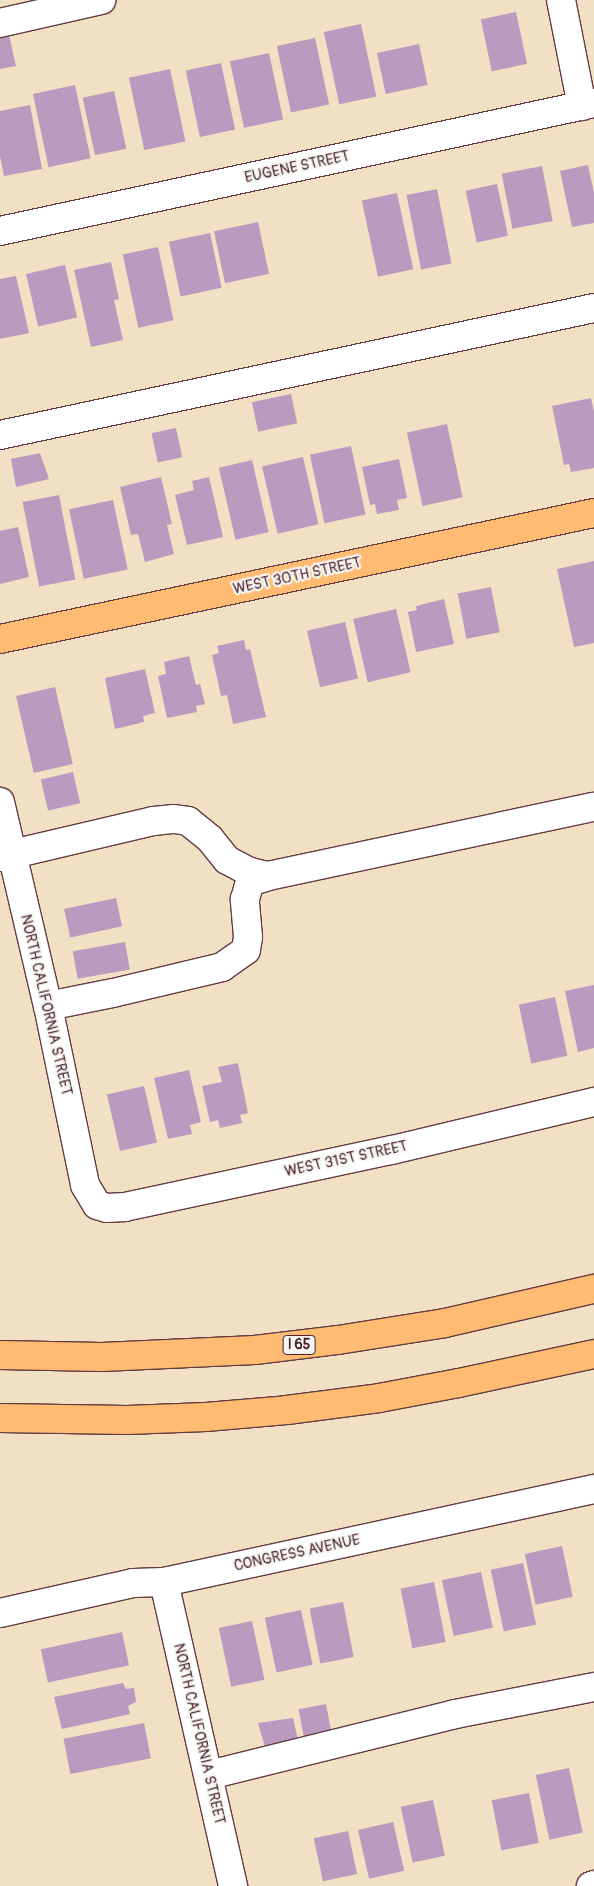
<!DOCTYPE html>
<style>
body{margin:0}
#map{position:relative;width:594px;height:1886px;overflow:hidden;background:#f1e0c4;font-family:Pangolin,sans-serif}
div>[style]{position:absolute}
.building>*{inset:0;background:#ba9abf;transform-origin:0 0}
.roads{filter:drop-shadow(1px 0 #633c42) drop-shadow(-1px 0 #633c42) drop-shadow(0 1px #633c42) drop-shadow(0 -1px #633c42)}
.minor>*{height:28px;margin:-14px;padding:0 14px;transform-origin:14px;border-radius:14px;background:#fff}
.major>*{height:28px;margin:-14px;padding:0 14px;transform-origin:14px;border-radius:14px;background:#ffbb71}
.highway>*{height:28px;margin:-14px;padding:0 14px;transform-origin:14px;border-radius:14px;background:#ffbb71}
span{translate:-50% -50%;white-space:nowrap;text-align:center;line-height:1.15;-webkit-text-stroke:4.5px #f6f6f2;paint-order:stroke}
.shield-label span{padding:1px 4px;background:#f6f6f2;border:1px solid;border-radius:4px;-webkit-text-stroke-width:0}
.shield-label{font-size:14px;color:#4a1f2b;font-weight:700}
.street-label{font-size:15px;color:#4a1f2b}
</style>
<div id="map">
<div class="building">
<div style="left:516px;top:12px;width:53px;height:36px;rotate:78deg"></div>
<div style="left:361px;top:24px;width:74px;height:38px;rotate:78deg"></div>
<div style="clip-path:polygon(9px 35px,16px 66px,0 69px,0 37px)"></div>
<div style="left:315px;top:38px;width:68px;height:39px;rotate:78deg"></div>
<div style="left:419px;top:44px;width:42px;height:43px;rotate:78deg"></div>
<div style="left:269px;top:53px;width:68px;height:40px;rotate:78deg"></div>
<div style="left:221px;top:63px;width:68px;height:36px;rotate:78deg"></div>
<div style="left:170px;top:69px;width:74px;height:42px;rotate:78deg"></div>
<div style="left:75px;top:85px;width:75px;height:43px;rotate:78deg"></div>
<div style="left:114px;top:91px;width:59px;height:32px;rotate:78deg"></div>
<div style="clip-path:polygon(30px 105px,42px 169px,4px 176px,0 156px,0 111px)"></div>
<div style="clip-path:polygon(588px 165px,594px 193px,594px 223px,572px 227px,560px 171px)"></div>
<div style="left:542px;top:166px;width:56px;height:41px;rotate:79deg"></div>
<div style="left:497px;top:184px;width:53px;height:32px;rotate:78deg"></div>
<div style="left:437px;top:189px;width:76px;height:31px;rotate:79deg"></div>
<div style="left:397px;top:193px;width:78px;height:36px;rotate:78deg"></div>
<div style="left:258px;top:222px;width:53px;height:45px;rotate:78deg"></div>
<div style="left:210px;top:233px;width:56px;height:42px;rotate:78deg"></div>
<div style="left:158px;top:247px;width:75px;height:36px;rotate:78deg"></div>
<div style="clip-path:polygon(111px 262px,119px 299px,114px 300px,123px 340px,91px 347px,74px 270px)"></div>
<div style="left:65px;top:265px;width:54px;height:40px;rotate:77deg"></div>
<div style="clip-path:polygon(16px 276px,29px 333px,0 339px,0 279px)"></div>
<div style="left:291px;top:394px;width:30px;height:40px;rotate:78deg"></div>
<div style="clip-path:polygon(591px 398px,594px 412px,594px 468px,571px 472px,569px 464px,564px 465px,552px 406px)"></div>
<div style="left:447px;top:424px;width:75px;height:41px;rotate:78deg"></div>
<div style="left:176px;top:428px;width:30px;height:25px;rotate:78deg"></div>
<div style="left:351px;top:446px;width:70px;height:42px;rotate:78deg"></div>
<div style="clip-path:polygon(40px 453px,49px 479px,16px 487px,11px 459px)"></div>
<div style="left:303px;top:457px;width:69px;height:42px;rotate:77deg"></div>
<div style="clip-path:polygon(399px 459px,407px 498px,397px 500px,399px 510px,377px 514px,375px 504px,370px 505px,362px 467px)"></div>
<div style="left:252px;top:460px;width:74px;height:34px;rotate:77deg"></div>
<div style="clip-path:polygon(161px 477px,172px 524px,167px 525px,174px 554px,145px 562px,138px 534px,131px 535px,120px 487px)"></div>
<div style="clip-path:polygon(209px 477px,223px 537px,187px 545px,175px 495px,194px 490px,192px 481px)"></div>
<div style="left:59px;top:495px;width:86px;height:37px;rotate:79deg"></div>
<div style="left:113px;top:500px;width:71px;height:45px;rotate:78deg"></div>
<div style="clip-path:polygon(18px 527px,29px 577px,0 584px,0 531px)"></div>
<div style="clip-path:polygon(594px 561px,594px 643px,574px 647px,557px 569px)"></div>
<div style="left:491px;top:587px;width:46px;height:34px;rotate:79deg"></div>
<div style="clip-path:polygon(444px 599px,454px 644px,416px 652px,408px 612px,417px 610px,416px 606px)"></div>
<div style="left:396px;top:609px;width:65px;height:44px;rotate:77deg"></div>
<div style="left:345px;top:622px;width:58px;height:39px;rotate:77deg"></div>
<div style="clip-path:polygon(244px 640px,246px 650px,250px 649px,266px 717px,233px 724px,227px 695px,221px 696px,212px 655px,219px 653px,217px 646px)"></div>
<div style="clip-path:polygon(189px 656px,196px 685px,200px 684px,205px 704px,196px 706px,197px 712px,167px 718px,158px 676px,166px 674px,164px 662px)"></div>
<div style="clip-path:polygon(145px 669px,155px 713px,143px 716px,144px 722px,115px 729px,105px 678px)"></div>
<div style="left:55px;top:687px;width:79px;height:40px;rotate:77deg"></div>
<div style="left:73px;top:772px;width:32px;height:33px;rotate:77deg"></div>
<div style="left:116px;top:898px;width:29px;height:53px;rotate:78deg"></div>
<div style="left:125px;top:942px;width:28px;height:53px;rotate:80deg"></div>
<div style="clip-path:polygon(594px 985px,594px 1048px,578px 1052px,565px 991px)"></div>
<div style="left:555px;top:997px;width:60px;height:37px;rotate:78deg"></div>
<div style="clip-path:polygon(238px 1063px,248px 1113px,240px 1115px,242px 1123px,220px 1128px,218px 1120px,210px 1122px,202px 1086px,222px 1082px,218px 1067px)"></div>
<div style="clip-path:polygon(189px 1070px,201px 1122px,190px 1125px,192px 1134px,168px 1139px,154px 1078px)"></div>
<div style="left:144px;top:1086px;width:58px;height:38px;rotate:77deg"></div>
<div style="left:562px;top:1546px;width:52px;height:38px;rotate:78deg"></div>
<div style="left:523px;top:1563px;width:63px;height:33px;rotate:78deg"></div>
<div style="left:481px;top:1572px;width:57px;height:40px;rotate:78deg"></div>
<div style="left:434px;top:1582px;width:61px;height:34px;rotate:79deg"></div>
<div style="left:343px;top:1602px;width:56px;height:34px;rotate:79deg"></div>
<div style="left:301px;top:1610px;width:56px;height:37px;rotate:78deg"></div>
<div style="left:252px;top:1621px;width:60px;height:34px;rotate:78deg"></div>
<div style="left:122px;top:1632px;width:34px;height:83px;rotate:78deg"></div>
<div style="clip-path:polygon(123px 1683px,126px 1689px,134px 1688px,136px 1702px,128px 1706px,130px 1714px,62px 1729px,54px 1697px)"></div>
<div style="left:326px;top:1704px;width:31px;height:28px;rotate:79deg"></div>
<div style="clip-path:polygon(293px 1718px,298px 1740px,265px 1747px,258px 1723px)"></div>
<div style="left:144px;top:1723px;width:36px;height:82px;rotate:79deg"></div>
<div style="left:569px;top:1768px;width:66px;height:34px;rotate:78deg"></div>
<div style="left:529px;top:1793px;width:51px;height:38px;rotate:79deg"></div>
<div style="left:433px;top:1800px;width:57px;height:33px;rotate:78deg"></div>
<div style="left:393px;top:1822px;width:50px;height:36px;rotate:77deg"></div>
<div style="left:348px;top:1831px;width:44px;height:35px;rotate:78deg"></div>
</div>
<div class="roads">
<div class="minor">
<div style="left:561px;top:0;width:108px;rotate:78.8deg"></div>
<div style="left:0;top:23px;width:104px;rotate:-12.8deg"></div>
<div style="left:0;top:231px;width:608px;rotate:-12.16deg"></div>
<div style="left:0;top:435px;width:607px;rotate:-12.07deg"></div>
<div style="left:0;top:802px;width:210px;rotate:76.8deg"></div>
<div style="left:48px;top:1006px;width:183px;rotate:78.3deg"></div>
<div style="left:85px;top:1185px;width:23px;rotate:59deg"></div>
<div style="left:97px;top:1205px;width:10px;rotate:17deg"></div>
<div style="left:107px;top:1208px;width:18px;rotate:-3deg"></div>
<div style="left:125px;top:1207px;width:273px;rotate:-12.1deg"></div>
<div style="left:392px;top:1150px;width:208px;rotate:-13.4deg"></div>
<div style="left:0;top:857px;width:158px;rotate:-13.2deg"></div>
<div style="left:154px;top:821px;width:20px;rotate:-6deg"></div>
<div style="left:174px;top:819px;width:14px;rotate:8deg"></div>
<div style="left:188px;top:821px;width:28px;rotate:39deg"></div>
<div style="left:210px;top:839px;width:27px;rotate:51deg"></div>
<div style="left:227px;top:860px;width:26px;rotate:28deg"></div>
<div style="left:250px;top:872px;width:18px;rotate:13deg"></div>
<div style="left:268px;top:876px;width:333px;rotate:-12deg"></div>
<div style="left:48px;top:1006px;width:66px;rotate:-11.3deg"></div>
<div style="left:113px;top:993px;width:112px;rotate:-13.4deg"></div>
<div style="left:222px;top:967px;width:29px;rotate:-35deg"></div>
<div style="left:246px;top:950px;width:13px;rotate:-81deg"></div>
<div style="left:248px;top:937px;width:38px;rotate:-95deg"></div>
<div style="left:245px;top:899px;width:18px;rotate:-74deg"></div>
<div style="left:250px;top:882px;width:19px;rotate:-18deg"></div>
<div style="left:164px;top:1582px;width:312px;rotate:77.2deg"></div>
<div style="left:0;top:1613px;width:136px;rotate:-12.7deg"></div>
<div style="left:133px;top:1583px;width:31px;rotate:-2deg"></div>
<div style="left:164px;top:1582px;width:440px;rotate:-12.2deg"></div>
<div style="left:209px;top:1775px;width:253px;rotate:-13.9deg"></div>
<div style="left:455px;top:1714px;width:142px;rotate:-11deg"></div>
<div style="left:591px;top:1886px;width:3px;rotate:-18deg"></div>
</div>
<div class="major">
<div style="left:0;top:639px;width:607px;rotate:-11.98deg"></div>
</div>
<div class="highway">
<div style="left:0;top:1355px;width:102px;rotate:1.1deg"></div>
<div style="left:102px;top:1357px;width:153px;rotate:-2.6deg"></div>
<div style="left:255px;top:1350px;width:84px;rotate:-6.9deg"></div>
<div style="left:338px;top:1340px;width:108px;rotate:-9deg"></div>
<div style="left:445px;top:1323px;width:153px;rotate:-12.9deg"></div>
<div style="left:0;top:1418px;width:127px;rotate:0.9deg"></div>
<div style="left:127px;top:1420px;width:79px;rotate:-2.2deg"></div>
<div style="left:206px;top:1417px;width:81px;rotate:-4.9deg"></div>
<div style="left:287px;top:1410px;width:93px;rotate:-7.4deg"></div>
<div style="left:379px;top:1398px;width:81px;rotate:-10.6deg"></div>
<div style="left:459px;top:1383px;width:138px;rotate:-12.1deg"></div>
</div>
</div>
<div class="shield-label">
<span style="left:299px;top:1345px">I 65</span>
</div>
<div class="street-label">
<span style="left:297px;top:167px;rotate:-12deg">EUGENE STREET</span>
<span style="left:297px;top:576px;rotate:-12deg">WEST 30TH STREET</span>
<span style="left:46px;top:1005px;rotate:77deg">NORTH CALIFORNIA STREET</span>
<span style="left:346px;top:1159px;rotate:-12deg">WEST 31ST STREET</span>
<span style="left:297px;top:1553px;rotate:-12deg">CONGRESS AVENUE</span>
<span style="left:199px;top:1734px;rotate:77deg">NORTH CALIFORNIA STREET</span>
</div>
</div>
